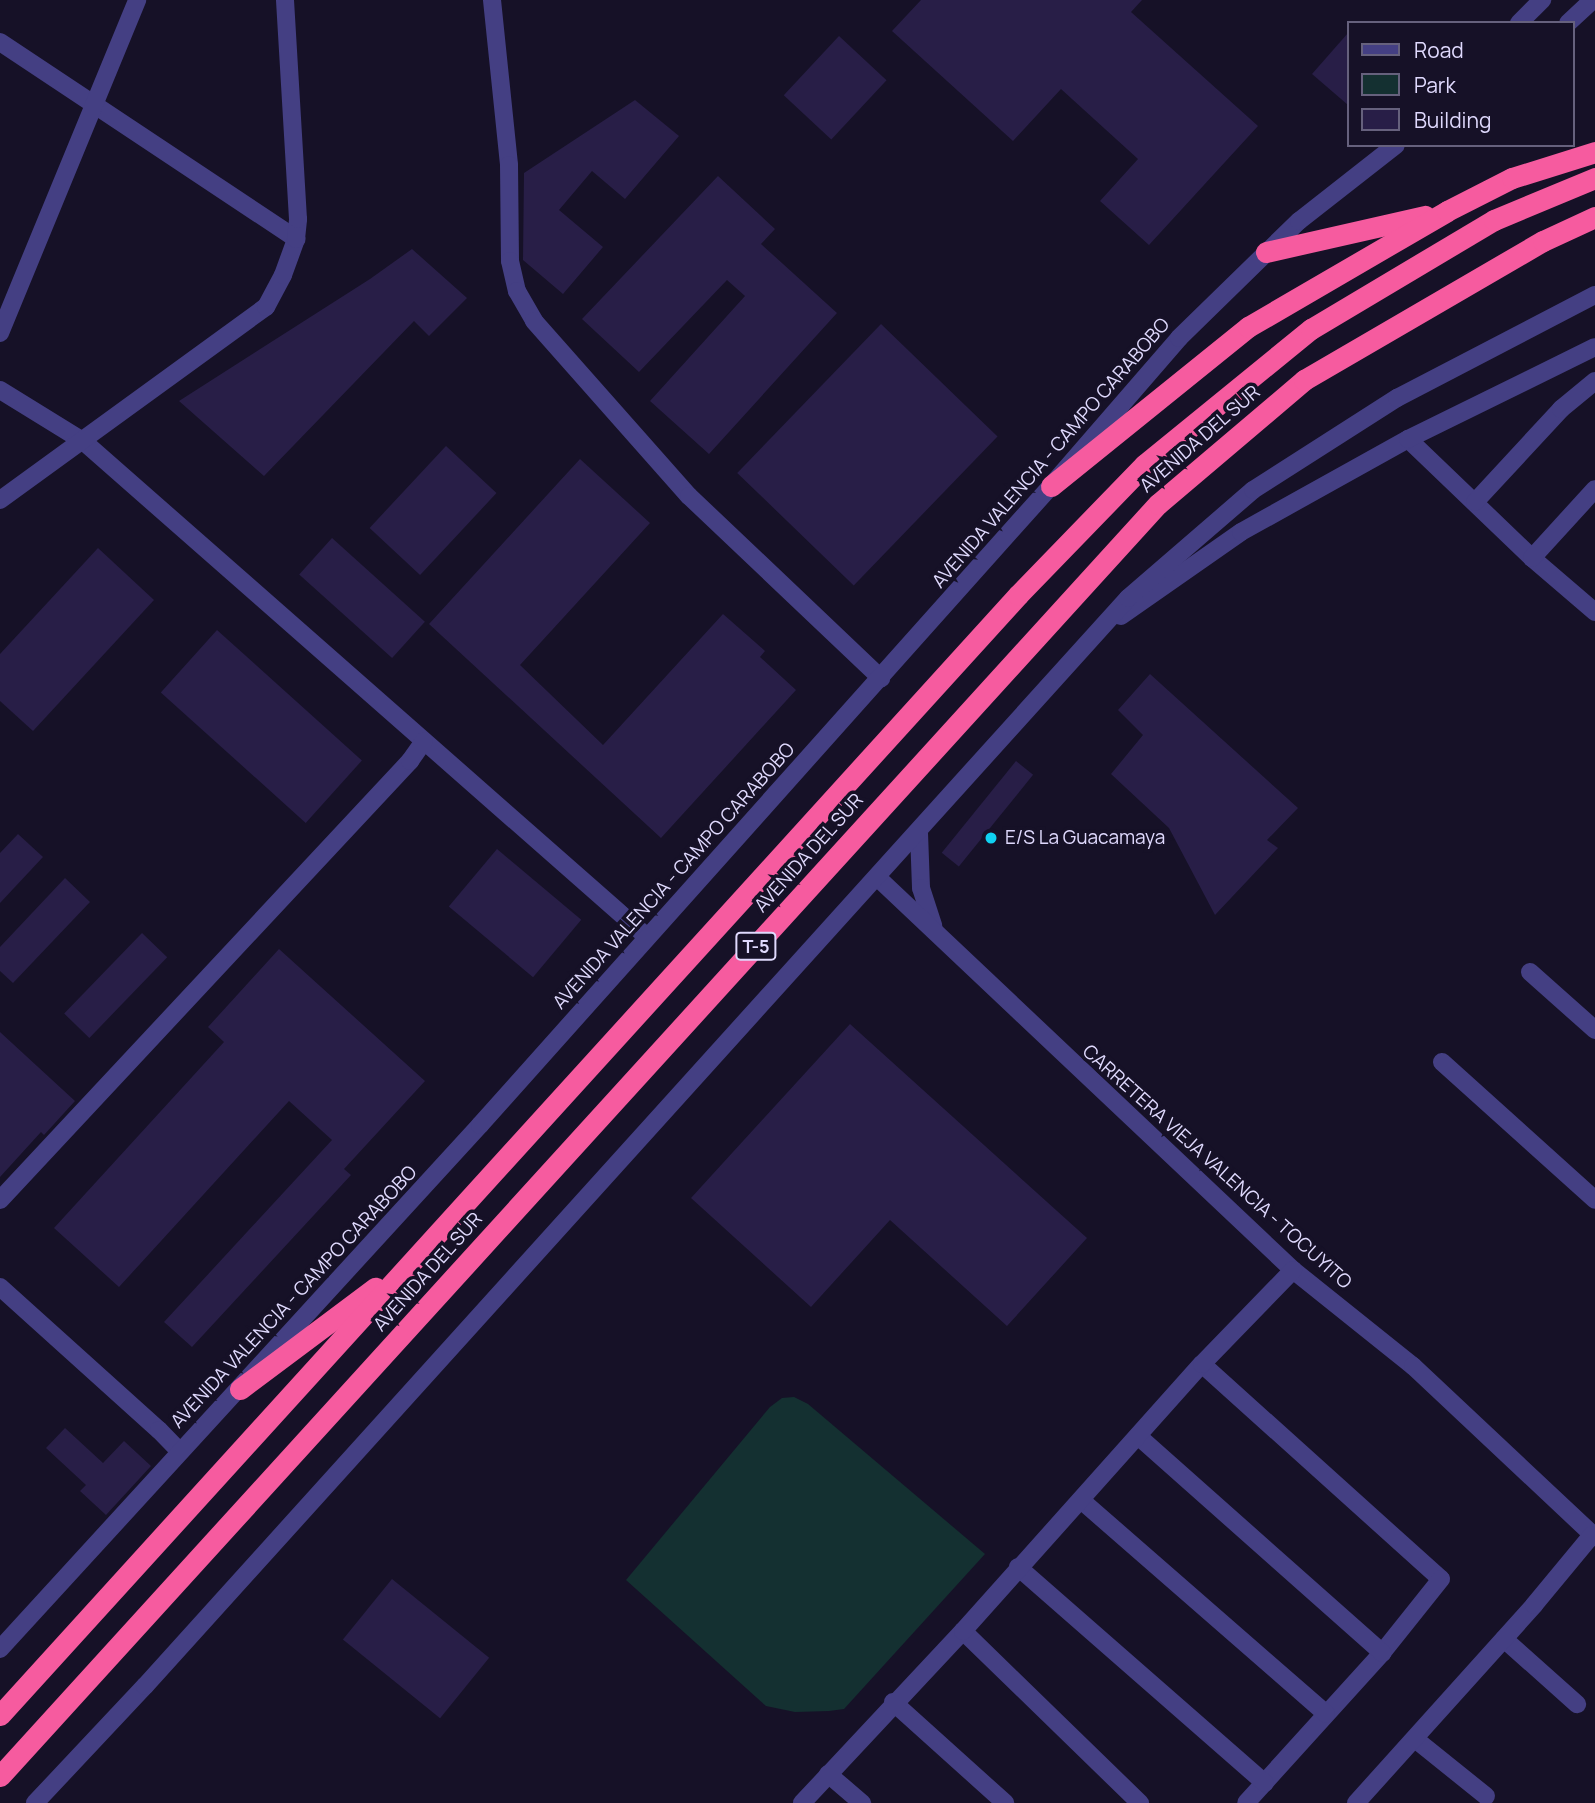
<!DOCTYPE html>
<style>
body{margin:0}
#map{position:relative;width:1595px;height:1803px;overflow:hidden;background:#161127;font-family:Manrope,sans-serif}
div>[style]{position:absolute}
.green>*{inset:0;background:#143031}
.building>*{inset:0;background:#281e47;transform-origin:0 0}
.minor>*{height:18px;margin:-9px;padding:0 9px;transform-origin:9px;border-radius:9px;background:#443f83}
.highway>*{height:21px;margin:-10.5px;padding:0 10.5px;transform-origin:10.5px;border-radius:10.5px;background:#f65b9f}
.dots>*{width:19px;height:19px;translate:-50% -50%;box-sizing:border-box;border:4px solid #161127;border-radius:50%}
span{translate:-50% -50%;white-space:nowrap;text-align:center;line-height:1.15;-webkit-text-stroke:7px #161127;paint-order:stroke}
.shield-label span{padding:2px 5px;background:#161127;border:2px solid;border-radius:5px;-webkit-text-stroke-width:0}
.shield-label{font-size:18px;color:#dfd9fd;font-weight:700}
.street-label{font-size:19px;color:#dfd9fd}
.poi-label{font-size:19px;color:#dfd9fd}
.left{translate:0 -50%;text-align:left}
.legend{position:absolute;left:1347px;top:21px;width:228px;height:126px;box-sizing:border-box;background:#161127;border:2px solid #66617d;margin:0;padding:9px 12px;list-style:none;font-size:21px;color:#dfd9fd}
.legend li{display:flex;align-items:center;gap:14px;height:35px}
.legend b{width:35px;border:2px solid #66617d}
</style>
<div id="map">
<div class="green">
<div style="clip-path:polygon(794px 1397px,808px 1404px,985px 1554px,844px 1709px,829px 1711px,795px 1712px,766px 1706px,626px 1580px,770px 1407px,782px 1398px)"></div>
</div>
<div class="building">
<div style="clip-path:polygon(921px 0,1142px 0,1131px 12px,1258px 126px,1149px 245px,1100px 201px,1138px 159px,1061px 89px,1013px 141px,892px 31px)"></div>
<div style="clip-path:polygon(1348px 33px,1348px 105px,1312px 74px)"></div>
<div style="left:839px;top:36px;width:65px;height:81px;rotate:43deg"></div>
<div style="clip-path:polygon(635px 100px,679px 136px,625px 199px,592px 171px,559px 210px,603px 247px,563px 294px,523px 260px,524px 173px)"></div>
<div style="clip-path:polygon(718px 176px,775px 229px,761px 244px,837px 313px,709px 454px,650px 401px,745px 296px,727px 280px,639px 372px,582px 319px)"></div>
<div style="clip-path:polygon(412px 249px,467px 298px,429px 336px,414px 321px,264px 476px,179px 401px,370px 279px)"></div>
<div style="left:881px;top:324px;width:162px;height:207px;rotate:44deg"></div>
<div style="left:446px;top:446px;width:69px;height:112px;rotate:43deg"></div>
<div style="clip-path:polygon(580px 459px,650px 523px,520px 665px,603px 745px,723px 614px,765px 651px,760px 657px,796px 690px,661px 838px,429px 624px)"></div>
<div style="left:332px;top:538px;width:125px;height:49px;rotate:42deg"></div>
<div style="clip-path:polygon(98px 548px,154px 600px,33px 731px,0 701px,0 654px)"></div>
<div style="left:217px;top:630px;width:195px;height:84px;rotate:42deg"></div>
<div style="clip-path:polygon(1150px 674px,1298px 808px,1267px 840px,1278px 848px,1215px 915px,1169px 828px,1111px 774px,1143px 735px,1118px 710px)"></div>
<div style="left:1016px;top:761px;width:22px;height:118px;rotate:39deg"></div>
<div style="clip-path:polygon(18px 834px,43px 857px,0 903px,0 853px)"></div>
<div style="left:497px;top:849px;width:110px;height:75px;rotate:40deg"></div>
<div style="clip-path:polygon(65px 878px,90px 902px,13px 983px,0 971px,0 947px)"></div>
<div style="left:142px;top:933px;width:35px;height:112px;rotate:44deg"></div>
<div style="clip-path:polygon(279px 949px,425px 1081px,344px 1169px,351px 1175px,192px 1347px,164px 1322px,332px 1140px,289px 1101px,119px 1287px,54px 1228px,224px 1042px,208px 1027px)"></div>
<div style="clip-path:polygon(850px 1024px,1087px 1238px,1007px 1326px,890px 1220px,811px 1307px,691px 1198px)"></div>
<div style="clip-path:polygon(0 1032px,75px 1101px,44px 1135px,41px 1132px,0 1177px)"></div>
<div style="clip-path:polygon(65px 1428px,103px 1463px,124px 1441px,151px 1466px,106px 1515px,80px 1491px,86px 1485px,46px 1448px)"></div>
<div style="left:392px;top:1579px;width:125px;height:78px;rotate:39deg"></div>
</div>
<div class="minor">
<div style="left:492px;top:0;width:166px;rotate:84.1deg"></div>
<div style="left:509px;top:165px;width:96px;rotate:89.4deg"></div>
<div style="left:510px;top:261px;width:31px;rotate:77deg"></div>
<div style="left:517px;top:291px;width:34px;rotate:60deg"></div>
<div style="left:534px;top:321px;width:234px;rotate:48.5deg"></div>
<div style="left:689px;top:496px;width:265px;rotate:43.5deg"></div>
<div style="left:1519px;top:23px;width:33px;rotate:-45deg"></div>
<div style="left:1568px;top:23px;width:34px;rotate:-43deg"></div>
<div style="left:0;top:42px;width:356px;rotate:33.6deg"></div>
<div style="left:0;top:333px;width:360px;rotate:-67.6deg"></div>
<div style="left:0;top:390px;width:97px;rotate:31.6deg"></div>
<div style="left:83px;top:441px;width:750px;rotate:41.32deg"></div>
<div style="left:1408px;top:439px;width:172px;rotate:43.8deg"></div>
<div style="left:1532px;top:558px;width:83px;rotate:40.6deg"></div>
<div style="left:0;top:500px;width:329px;rotate:-36deg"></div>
<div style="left:266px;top:307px;width:36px;rotate:-62deg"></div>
<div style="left:283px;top:275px;width:38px;rotate:-70deg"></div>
<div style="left:296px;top:239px;width:20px;rotate:-84deg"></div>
<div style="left:298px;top:219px;width:219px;rotate:-93.4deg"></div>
<div style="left:1475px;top:502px;width:127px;rotate:-47.2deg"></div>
<div style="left:1561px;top:409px;width:44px;rotate:-39.5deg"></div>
<div style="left:1532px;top:558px;width:93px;rotate:-47.6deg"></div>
<div style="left:1121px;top:616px;width:146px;rotate:-35deg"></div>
<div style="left:1241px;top:532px;width:191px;rotate:-29.1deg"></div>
<div style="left:1408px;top:439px;width:208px;rotate:-26.2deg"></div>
<div style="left:919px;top:833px;width:55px;rotate:87.9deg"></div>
<div style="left:921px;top:888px;width:40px;rotate:72deg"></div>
<div style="left:878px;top:878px;width:571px;rotate:43.37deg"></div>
<div style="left:1293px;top:1270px;width:154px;rotate:38.7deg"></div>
<div style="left:1413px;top:1366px;width:250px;rotate:43.2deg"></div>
<div style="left:1530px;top:972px;width:87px;rotate:41.7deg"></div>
<div style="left:1442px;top:1062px;width:206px;rotate:42deg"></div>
<div style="left:0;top:1200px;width:601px;rotate:-46.96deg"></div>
<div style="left:410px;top:761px;width:24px;rotate:-55deg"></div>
<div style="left:0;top:1287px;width:214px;rotate:42deg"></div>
<div style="left:159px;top:1430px;width:30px;rotate:46deg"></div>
<div style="left:1202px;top:1364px;width:321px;rotate:42deg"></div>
<div style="left:1441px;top:1579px;width:95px;rotate:128.6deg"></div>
<div style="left:1382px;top:1653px;width:202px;rotate:132.2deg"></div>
<div style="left:1138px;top:1436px;width:327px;rotate:41.6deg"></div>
<div style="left:1081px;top:1500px;width:325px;rotate:41.1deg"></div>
<div style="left:1018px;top:1567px;width:328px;rotate:41.2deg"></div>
<div style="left:963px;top:1631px;width:247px;rotate:44.2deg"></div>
<div style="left:1504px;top:1639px;width:98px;rotate:41.7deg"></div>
<div style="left:0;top:1649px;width:711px;rotate:-47.51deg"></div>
<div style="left:480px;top:1125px;width:857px;rotate:-48.22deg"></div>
<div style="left:1051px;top:486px;width:196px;rotate:-49.1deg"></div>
<div style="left:1179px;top:338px;width:168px;rotate:-44.3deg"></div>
<div style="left:1299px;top:221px;width:123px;rotate:-38.1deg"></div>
<div style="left:893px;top:1702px;width:151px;rotate:42deg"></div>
<div style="left:1415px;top:1739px;width:91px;rotate:38.8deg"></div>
<div style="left:828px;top:1774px;width:45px;rotate:40.5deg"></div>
<div style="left:35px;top:1803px;width:161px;rotate:-46.8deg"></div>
<div style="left:145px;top:1686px;width:1466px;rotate:-47.9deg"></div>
<div style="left:1128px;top:598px;width:165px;rotate:-40.8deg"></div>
<div style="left:1253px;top:490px;width:171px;rotate:-32.6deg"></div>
<div style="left:1397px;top:398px;width:223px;rotate:-27.5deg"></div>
<div style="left:802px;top:1803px;width:236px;rotate:-46.9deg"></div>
<div style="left:963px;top:1631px;width:358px;rotate:-48.2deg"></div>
<div style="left:1202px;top:1364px;width:131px;rotate:-45.9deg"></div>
<div style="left:1356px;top:1803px;width:266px;rotate:-48deg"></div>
<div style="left:1534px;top:1605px;width:91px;rotate:-50.4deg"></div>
</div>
<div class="highway">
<div style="left:1266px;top:252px;width:163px;rotate:-12.8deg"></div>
<div style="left:1051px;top:486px;width:253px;rotate:-38.9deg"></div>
<div style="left:1248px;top:327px;width:230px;rotate:-30.2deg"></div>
<div style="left:1447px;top:211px;width:73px;rotate:-26.9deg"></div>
<div style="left:1512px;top:178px;width:87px;rotate:-17.4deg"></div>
<div style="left:240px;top:1389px;width:169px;rotate:-36.8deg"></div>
<div style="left:0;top:1715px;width:1514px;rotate:-47.73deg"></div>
<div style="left:1018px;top:595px;width:181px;rotate:-45.9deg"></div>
<div style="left:1144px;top:465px;width:215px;rotate:-39.2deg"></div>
<div style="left:1311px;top:329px;width:213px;rotate:-30.8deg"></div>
<div style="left:1494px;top:220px;width:109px;rotate:-22.6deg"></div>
<div style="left:0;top:1776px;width:1720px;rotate:-47.69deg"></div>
<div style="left:1158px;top:504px;width:192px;rotate:-40.3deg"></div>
<div style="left:1304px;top:380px;width:276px;rotate:-30.2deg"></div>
<div style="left:1543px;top:241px;width:57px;rotate:-24.8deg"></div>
</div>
<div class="dots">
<div style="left:991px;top:838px;background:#10d2f2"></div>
</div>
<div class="shield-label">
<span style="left:756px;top:946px">T-5</span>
</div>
<div class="street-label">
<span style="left:1200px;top:439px;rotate:-41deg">AVENIDA DEL SUR</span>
<span style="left:1051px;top:453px;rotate:-49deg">AVENIDA VALENCIA - CAMPO CARABOBO</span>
<span style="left:809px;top:853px;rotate:-48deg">AVENIDA DEL SUR</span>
<span style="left:674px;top:876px;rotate:-48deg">AVENIDA VALENCIA - CAMPO CARABOBO</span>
<span style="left:1217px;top:1167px;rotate:42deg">CARRETERA VIEJA VALENCIA - TOCUYITO</span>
<span style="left:428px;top:1272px;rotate:-48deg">AVENIDA DEL SUR</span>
<span style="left:294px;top:1297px;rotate:-47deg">AVENIDA VALENCIA - CAMPO CARABOBO</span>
</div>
<div class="poi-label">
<span class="left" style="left:1005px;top:838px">E/S La Guacamaya</span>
</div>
<ul class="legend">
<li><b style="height:9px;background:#443f83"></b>Road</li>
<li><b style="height:19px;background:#143031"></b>Park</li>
<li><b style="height:19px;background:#281e47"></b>Building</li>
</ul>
</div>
